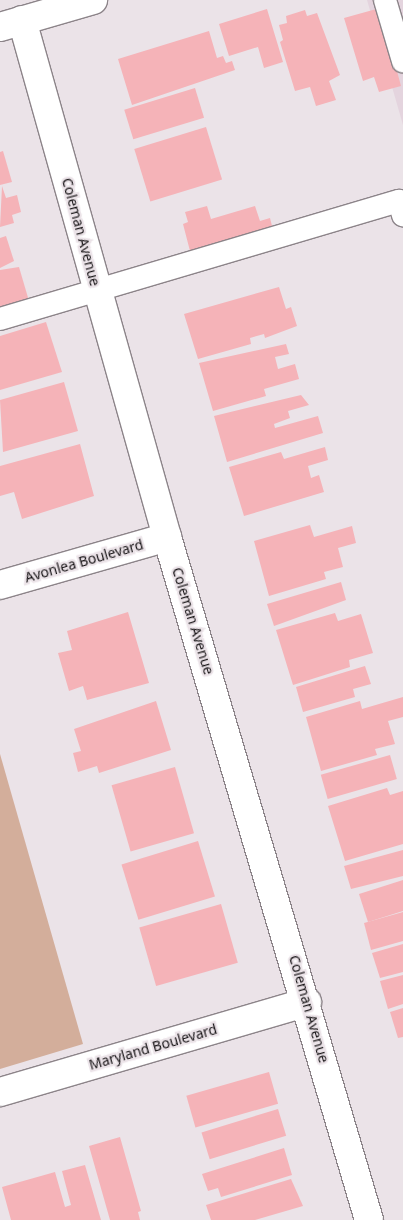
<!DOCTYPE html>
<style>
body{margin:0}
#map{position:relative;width:403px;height:1220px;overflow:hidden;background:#ebe3e8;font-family:"Noto Sans",sans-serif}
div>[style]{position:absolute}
.built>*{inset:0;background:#e4d4de}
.green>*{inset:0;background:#d3ae9b}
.building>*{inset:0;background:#f5b3b8;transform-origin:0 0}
.roads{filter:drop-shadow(1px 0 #8c8489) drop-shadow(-1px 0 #8c8489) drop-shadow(0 1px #8c8489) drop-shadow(0 -1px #8c8489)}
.service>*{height:22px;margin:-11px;padding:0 11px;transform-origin:11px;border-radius:11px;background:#fff}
.minor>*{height:28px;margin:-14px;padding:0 14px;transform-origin:14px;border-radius:14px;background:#fff}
span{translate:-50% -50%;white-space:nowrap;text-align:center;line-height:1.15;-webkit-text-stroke:4.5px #ebe3e8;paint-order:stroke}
.street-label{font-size:14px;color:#161315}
</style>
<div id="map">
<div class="built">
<div style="clip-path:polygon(367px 0,403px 0,403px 125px)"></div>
</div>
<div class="green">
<div style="clip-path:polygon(0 754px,83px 1044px,0 1069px)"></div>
</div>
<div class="building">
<div style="clip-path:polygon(380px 8px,401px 86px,379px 92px,374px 77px,363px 81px,344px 18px)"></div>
<div style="clip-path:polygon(267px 9px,283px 62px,264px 68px,258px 47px,229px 56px,219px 24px)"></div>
<div style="clip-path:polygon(305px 10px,307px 16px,317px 13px,340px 75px,329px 81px,336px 100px,316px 106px,310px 87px,295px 91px,280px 42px,283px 40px,279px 25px,287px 23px,286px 16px)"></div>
<div style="clip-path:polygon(209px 31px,217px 58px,223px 56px,226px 63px,232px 61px,235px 70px,132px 105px,118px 59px)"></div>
<div style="left:195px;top:88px;width:31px;height:74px;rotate:73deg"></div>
<div style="left:206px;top:127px;width:55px;height:75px;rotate:73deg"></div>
<div style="clip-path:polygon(3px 151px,12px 182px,0 185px,0 152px)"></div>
<div style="clip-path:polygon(2px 186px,6px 198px,17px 195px,21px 212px,12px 215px,14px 223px,0 227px)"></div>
<div style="clip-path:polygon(207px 206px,211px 219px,255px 206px,260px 221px,270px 218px,272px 226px,190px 251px,183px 224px,188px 222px,185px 212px)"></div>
<div style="clip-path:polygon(6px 236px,14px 261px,0 268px,0 238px)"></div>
<div style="clip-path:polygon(19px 267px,29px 301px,0 309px,0 270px)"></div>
<div style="clip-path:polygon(279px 287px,286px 309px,291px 307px,297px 326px,265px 338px,264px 334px,250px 338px,251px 344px,198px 359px,184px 314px)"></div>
<div style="clip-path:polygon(46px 322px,62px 372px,0 390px,0 336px)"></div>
<div style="clip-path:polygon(286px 344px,289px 354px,275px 357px,278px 369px,295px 364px,299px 379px,264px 389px,266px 396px,213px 411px,199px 363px)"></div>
<div style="clip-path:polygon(64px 382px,78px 431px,3px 452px,0 400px)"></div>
<div style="clip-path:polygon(301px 395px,309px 405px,288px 411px,290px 418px,274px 424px,275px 428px,318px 416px,323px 433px,227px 462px,214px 416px)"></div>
<div style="clip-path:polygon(80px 444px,94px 496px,22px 519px,14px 492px,0 496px,0 466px)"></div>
<div style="clip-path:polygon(325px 447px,328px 460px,308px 466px,311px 478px,319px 475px,324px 492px,244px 516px,229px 467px,281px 452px,284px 459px)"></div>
<div style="clip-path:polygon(310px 525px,314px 537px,352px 526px,356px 543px,338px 548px,343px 567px,324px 572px,326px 579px,269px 596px,254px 541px)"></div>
<div style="clip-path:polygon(341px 582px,346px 600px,274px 626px,267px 604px)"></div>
<div style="clip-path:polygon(128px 612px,149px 683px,87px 700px,83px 686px,69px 691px,58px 653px,72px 650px,67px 631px)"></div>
<div style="clip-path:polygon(335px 613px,338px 621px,361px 614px,373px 653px,349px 660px,350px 667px,293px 685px,276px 630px)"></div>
<div style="clip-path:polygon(365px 666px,371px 684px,353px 689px,355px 697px,303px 712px,296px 687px)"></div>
<div style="clip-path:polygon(403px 697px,403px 717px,388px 721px,395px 744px,375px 749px,377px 755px,321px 771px,306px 717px,360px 701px,362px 709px)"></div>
<div style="clip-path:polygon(156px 701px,171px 750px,99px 773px,97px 766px,78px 772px,73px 753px,81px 751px,74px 729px)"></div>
<div style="left:390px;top:755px;width:25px;height:72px;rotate:74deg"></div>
<div style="left:175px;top:767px;width:69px;height:66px;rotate:74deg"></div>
<div style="clip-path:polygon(387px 788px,390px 795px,403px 791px,403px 844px,345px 861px,328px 806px)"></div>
<div style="left:198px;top:841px;width:58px;height:80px;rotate:73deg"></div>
<div style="clip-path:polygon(403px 850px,403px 876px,351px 889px,344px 866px)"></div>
<div style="clip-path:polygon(403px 880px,403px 911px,368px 922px,359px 894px)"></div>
<div style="left:221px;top:904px;width:61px;height:85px;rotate:74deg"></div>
<div style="clip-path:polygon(403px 912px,403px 941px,371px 950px,364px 923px)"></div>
<div style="clip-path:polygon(403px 944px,403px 972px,380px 978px,372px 953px)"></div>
<div style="clip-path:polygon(403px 975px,403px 1004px,388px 1009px,380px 981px)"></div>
<div style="clip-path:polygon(403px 1008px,403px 1037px,398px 1038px,390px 1012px)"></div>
<div style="left:269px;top:1072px;width:33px;height:86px;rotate:74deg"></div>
<div style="left:278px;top:1109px;width:28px;height:80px;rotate:73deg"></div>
<div style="clip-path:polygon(120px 1137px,141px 1211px,138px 1212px,140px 1220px,110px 1220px,89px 1146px)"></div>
<div style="clip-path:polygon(284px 1148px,292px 1175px,221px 1197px,218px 1188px,208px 1191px,202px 1174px)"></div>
<div style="clip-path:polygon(85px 1165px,101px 1220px,11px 1220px,2px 1187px,55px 1172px,65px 1207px,71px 1205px,62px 1171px)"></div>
<div style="clip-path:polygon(291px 1179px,303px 1206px,255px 1220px,211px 1220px,206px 1205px)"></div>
</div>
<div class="roads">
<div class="service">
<div style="left:385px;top:0;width:64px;rotate:73.6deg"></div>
<div style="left:0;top:319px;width:416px;rotate:-16.5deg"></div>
<div style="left:399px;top:201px;width:15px;rotate:74deg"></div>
</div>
<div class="minor">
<div style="left:22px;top:20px;width:537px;rotate:74.33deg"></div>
<div style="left:167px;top:537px;width:712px;rotate:73.52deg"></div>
<div style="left:0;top:27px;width:97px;rotate:-16.2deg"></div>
<div style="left:0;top:585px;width:174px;rotate:-16deg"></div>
<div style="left:0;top:1092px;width:320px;rotate:-16.3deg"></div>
</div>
</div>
<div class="street-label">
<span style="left:81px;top:232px;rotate:75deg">Coleman Avenue</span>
<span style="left:84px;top:561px;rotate:-16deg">Avonlea Boulevard</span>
<span style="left:193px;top:621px;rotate:73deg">Coleman Avenue</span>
<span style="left:309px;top:1009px;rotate:74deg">Coleman Avenue</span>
<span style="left:153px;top:1047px;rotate:-16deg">Maryland Boulevard</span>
</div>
</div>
